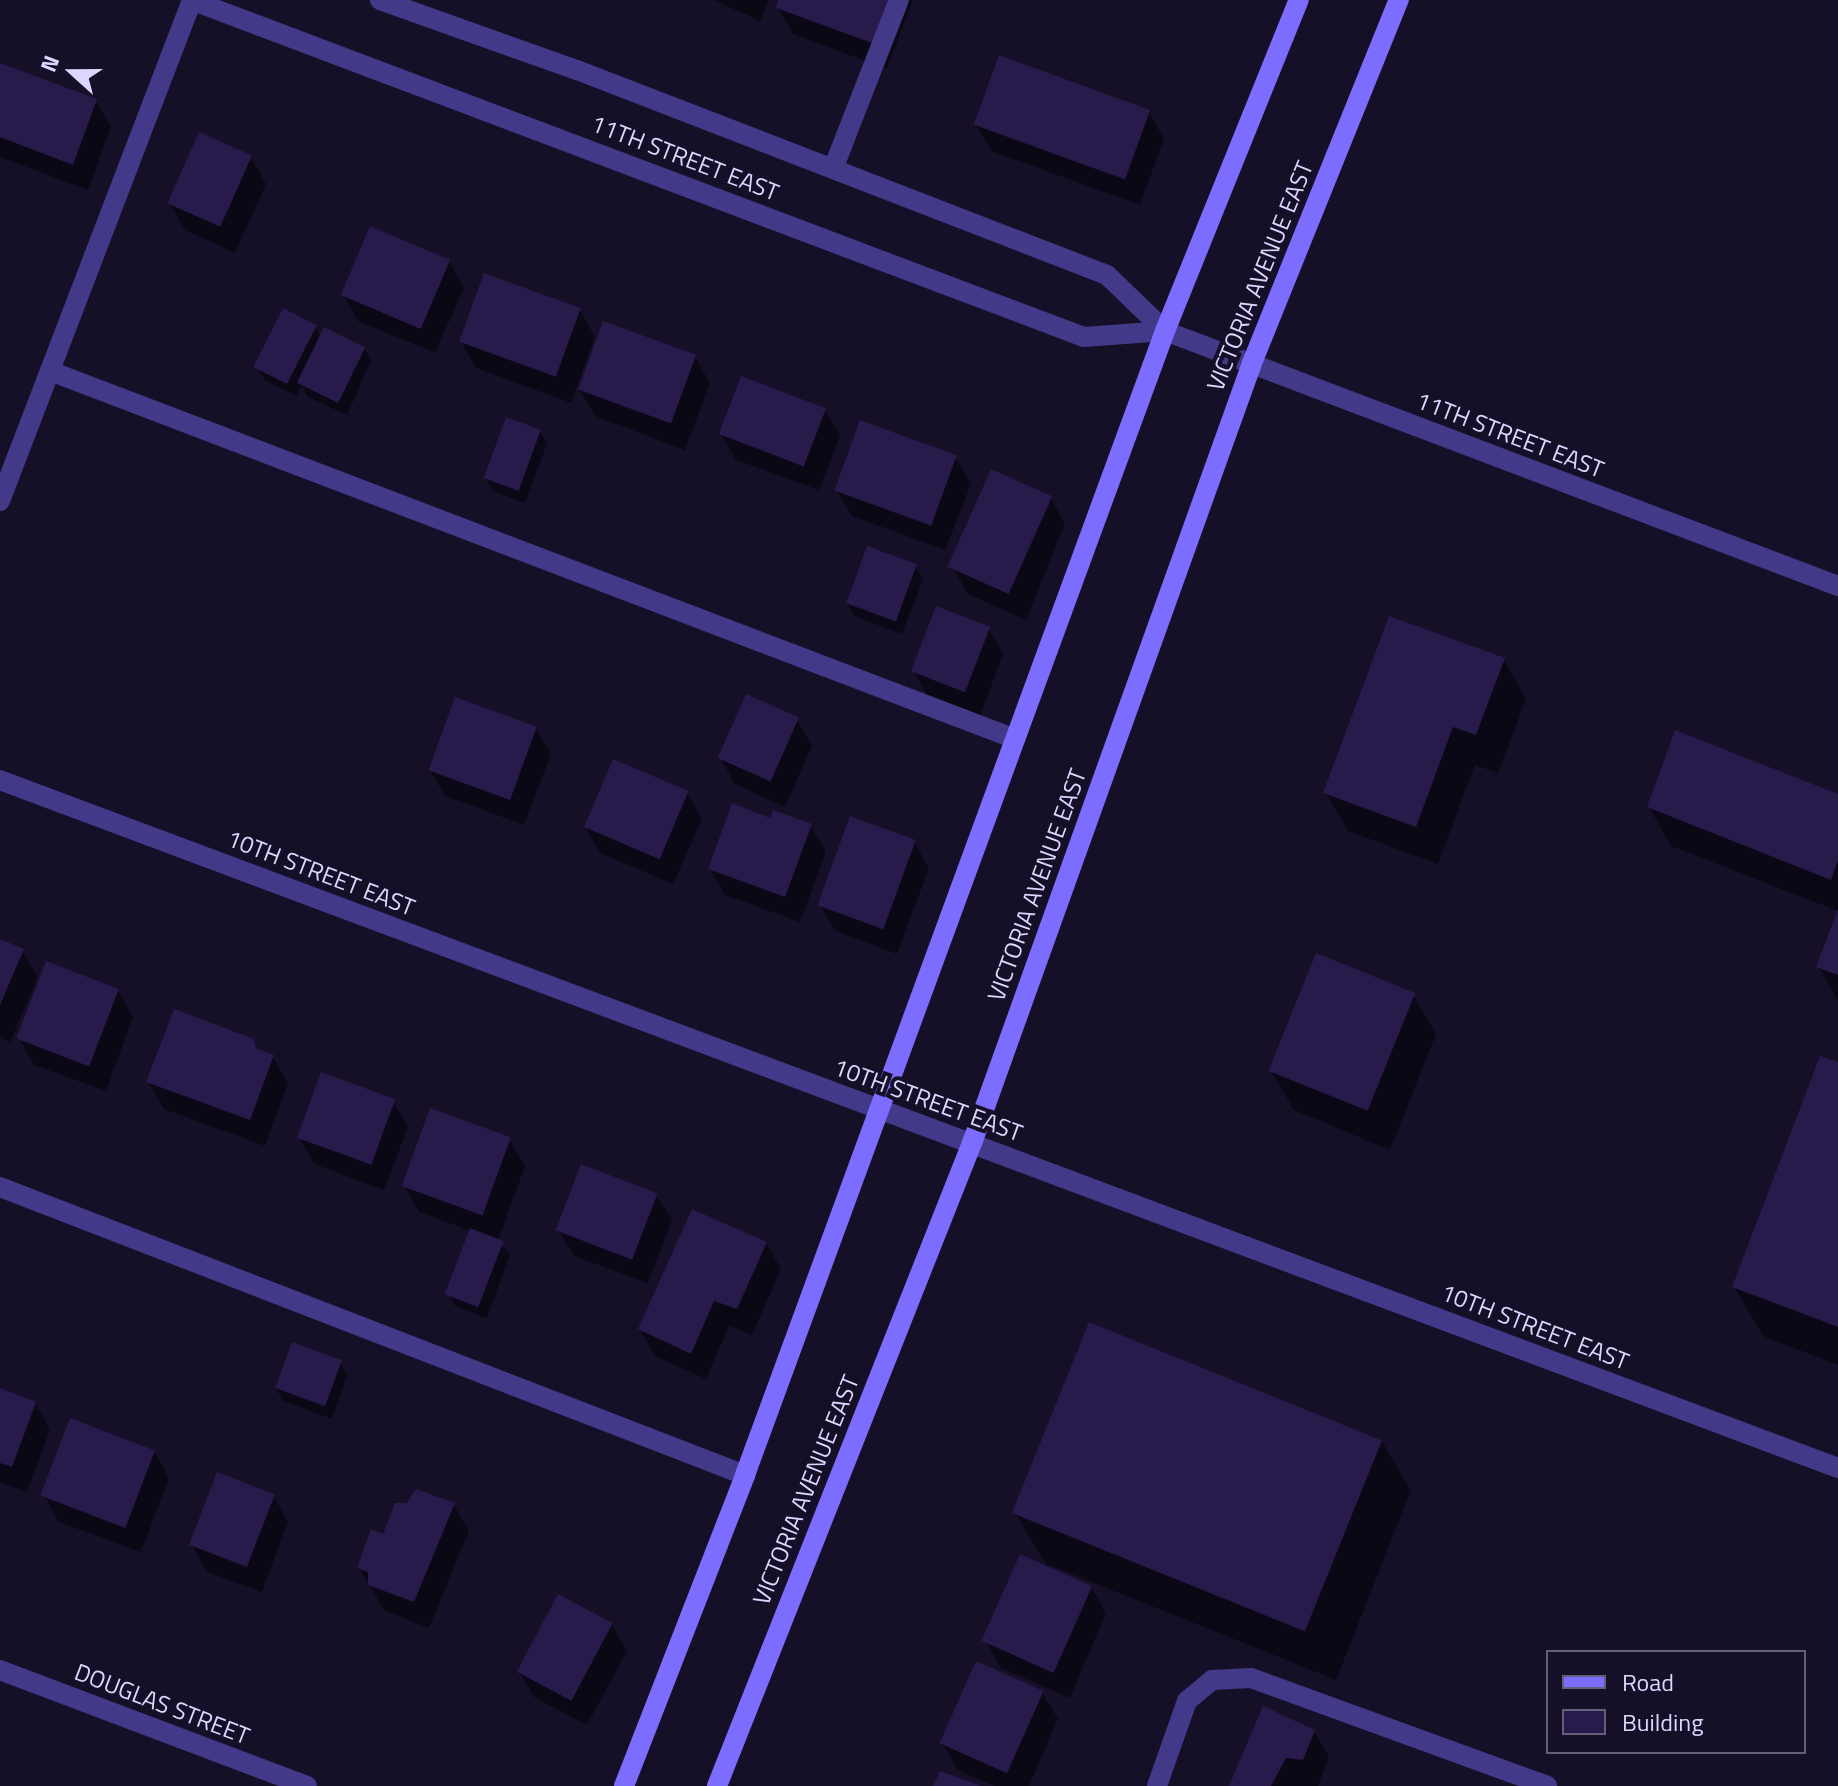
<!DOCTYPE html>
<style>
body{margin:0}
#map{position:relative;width:1838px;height:1786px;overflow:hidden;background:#150f28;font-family:"Titillium Web",sans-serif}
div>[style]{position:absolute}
.shadow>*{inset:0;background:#0007}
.building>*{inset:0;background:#281a4a;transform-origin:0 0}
.service>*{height:20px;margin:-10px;padding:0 10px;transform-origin:10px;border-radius:10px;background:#423988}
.minor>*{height:20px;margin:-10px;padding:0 10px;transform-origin:10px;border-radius:10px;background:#423988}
.secondary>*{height:20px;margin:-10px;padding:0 10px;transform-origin:10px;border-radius:10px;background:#7c6dff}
span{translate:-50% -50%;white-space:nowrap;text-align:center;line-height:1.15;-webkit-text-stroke:8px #150f28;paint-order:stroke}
.street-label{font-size:24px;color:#ded6ff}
.legend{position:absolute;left:1546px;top:1650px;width:260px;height:104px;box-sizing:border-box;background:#150f28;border:2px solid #655f7e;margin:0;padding:10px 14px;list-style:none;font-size:24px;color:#ded6ff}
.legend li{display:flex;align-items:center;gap:16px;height:40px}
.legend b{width:40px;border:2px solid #655f7e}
.north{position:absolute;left:32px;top:32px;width:80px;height:80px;-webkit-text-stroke:6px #150f28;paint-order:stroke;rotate:291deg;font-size:22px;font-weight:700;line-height:32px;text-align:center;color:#ded6ff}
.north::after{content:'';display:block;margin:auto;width:28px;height:36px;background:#ded6ff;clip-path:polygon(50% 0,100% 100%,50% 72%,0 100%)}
</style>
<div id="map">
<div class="shadow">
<div style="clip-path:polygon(714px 0,769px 0,760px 21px)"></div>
<div style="clip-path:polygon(780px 0,911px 0,912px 2px,887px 69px,793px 34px,778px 7px)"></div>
<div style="clip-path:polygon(0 65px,96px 101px,111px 127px,88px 190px,0 157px)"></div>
<div style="clip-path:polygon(1149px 112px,1164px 139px,1140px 205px,991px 151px,976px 125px)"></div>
<div style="clip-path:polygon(251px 157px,266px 184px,235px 253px,185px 230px,170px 204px)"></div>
<div style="clip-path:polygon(449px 261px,464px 288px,435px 353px,358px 321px,343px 294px)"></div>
<div style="clip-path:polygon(580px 310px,595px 337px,571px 403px,476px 368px,461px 342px)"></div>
<div style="clip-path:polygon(315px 326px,322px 338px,364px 348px,371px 361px,347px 415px,308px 397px,302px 385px,297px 396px,266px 381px,259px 369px)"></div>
<div style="clip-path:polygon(695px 357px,710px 383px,685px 450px,595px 416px,580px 390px)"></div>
<div style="clip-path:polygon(824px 409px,840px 436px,819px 490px,736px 460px,721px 434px)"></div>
<div style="clip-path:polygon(540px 431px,547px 444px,525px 503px,493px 491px,485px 478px)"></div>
<div style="clip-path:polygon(956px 458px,971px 484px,945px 550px,852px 516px,837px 490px)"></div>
<div style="clip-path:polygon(1050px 497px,1065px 524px,1026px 620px,968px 594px,953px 568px)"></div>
<div style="clip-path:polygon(915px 566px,923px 579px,902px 634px,854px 616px,847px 603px)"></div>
<div style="clip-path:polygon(988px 628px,1003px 654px,980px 717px,929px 698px,914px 672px)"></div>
<div style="clip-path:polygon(1504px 660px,1526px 699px,1498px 773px,1475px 765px,1438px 864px,1348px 831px,1325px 792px)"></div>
<div style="clip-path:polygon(797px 720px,812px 746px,785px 807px,735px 784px,720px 758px)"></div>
<div style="clip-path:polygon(535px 728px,551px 754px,524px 825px,445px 796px,430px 770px)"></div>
<div style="clip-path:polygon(687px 793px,702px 819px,673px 884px,600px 853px,585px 826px)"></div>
<div style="clip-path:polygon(1838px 796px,1838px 911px,1671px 846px,1649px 807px)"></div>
<div style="clip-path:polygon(772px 820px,811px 826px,826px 852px,800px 922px,725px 895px,710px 869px)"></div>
<div style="clip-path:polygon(914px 842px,929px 868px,897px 954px,835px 931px,820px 904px)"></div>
<div style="clip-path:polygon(1838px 914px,1838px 1001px,1818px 966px)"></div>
<div style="clip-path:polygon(0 941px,22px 951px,38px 977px,10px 1042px,0 1038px)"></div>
<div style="clip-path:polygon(118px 991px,133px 1017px,106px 1091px,34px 1065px,19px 1038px)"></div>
<div style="clip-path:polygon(1414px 996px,1436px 1034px,1390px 1150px,1294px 1110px,1271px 1071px)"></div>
<div style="clip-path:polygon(253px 1041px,259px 1052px,273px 1057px,288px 1083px,265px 1146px,164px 1109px,148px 1082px)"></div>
<div style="clip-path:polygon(1838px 1065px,1838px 1365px,1763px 1336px,1734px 1287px)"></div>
<div style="clip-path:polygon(393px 1101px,408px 1127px,384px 1190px,314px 1164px,299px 1137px)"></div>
<div style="clip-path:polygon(510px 1140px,525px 1166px,498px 1241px,510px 1255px,487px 1318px,455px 1306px,448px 1293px,471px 1231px,419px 1212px,404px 1185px)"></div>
<div style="clip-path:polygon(656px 1194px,672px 1220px,648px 1283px,574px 1256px,558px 1230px)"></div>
<div style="clip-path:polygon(766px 1243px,781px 1269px,752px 1335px,729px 1326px,706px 1379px,655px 1356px,640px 1329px)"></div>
<div style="clip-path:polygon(340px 1362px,347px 1375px,332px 1419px,283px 1401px,276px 1388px)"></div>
<div style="clip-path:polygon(0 1390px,35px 1403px,50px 1429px,27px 1492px,0 1482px)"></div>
<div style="clip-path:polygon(1382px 1441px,1411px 1491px,1336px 1680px,1049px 1565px,1048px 1569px,1091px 1587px,1106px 1613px,1070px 1698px,1001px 1668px,986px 1641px,1048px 1568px,1016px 1514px)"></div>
<div style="clip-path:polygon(154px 1451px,169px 1478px,141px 1552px,59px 1522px,44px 1495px)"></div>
<div style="clip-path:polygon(273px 1495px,288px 1522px,262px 1592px,207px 1572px,192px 1545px)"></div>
<div style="clip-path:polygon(454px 1505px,469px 1531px,429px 1628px,385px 1611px,359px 1568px,384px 1536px)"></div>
<div style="clip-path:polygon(612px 1624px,627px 1651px,587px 1725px,534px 1697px,519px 1671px)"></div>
<div style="clip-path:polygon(1042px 1692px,1058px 1719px,1029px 1786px,994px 1786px,958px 1770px,943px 1744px)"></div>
<div style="clip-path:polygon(1314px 1731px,1329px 1757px,1318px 1786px,1231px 1786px)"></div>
</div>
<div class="building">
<div style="clip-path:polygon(778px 0,889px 0,872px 43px,776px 8px)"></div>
<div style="left:999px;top:55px;width:161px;height:74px;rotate:20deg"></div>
<div style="clip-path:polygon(0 63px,97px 99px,73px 165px,0 137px)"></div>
<div style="left:199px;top:132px;width:58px;height:78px;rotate:24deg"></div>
<div style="left:370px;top:226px;width:87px;height:75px;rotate:23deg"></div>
<div style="left:484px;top:273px;width:103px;height:73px;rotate:20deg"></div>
<div style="left:283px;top:308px;width:38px;height:66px;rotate:27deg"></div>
<div style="left:603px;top:321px;width:99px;height:73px;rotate:20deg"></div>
<div style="left:324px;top:327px;width:46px;height:62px;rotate:26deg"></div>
<div style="left:741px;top:376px;width:91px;height:62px;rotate:21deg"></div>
<div style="left:506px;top:417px;width:37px;height:65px;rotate:20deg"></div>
<div style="left:860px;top:420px;width:103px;height:75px;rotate:20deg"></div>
<div style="left:991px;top:469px;width:67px;height:107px;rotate:24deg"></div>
<div style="left:867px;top:546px;width:53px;height:61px;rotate:20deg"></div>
<div style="left:936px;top:606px;width:58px;height:70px;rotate:21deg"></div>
<div style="clip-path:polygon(1389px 616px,1505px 658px,1476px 735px,1453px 727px,1416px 827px,1323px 793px)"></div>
<div style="left:746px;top:694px;width:58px;height:70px;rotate:24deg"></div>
<div style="left:455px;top:697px;width:87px;height:78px;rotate:20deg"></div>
<div style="clip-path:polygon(1675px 730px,1838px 794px,1838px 860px,1831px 880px,1647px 807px)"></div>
<div style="left:613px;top:759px;width:82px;height:74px;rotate:23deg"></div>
<div style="clip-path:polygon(732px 803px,770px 818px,773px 810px,812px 824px,785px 897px,708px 869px)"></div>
<div style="left:850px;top:816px;width:70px;height:95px;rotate:20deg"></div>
<div style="clip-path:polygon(1838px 909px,1838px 975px,1816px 967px)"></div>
<div style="clip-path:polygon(0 939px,24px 949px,0 1005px)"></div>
<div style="left:1316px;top:953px;width:107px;height:127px;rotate:22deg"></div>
<div style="left:46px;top:961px;width:78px;height:83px;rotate:21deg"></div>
<div style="clip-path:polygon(174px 1009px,254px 1039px,256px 1048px,274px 1055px,250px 1120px,146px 1082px)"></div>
<div style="clip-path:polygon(1820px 1056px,1838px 1062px,1838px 1327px,1732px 1287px)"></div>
<div style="left:321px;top:1072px;width:79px;height:70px;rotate:20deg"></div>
<div style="left:430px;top:1108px;width:86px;height:83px;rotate:20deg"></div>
<div style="left:581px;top:1164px;width:82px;height:71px;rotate:21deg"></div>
<div style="clip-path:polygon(692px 1209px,767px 1242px,737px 1309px,714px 1301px,691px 1354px,638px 1329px)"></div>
<div style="left:470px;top:1228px;width:36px;height:71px;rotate:21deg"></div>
<div style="left:1089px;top:1322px;width:316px;height:206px;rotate:22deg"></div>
<div style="left:292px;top:1342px;width:53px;height:49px;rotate:20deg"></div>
<div style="clip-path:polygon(0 1388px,36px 1402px,12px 1467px,0 1463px)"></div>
<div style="left:70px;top:1418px;width:91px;height:83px;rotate:21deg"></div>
<div style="left:217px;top:1472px;width:62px;height:78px;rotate:21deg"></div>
<div style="clip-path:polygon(416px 1489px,455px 1503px,414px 1602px,368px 1585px,368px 1572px,357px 1568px,371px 1529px,383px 1534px,395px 1503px,407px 1503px)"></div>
<div style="left:1020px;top:1554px;width:79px;height:95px;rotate:24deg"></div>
<div style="left:558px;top:1594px;width:62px;height:88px;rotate:28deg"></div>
<div style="left:976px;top:1661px;width:74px;height:90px;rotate:24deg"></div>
<div style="clip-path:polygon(1263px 1706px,1315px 1730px,1303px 1760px,1286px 1758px,1271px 1786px,1229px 1786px)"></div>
<div style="clip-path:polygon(940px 1771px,981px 1786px,933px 1786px)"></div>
</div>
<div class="service">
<div style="left:833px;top:169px;width:181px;rotate:-68.7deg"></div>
<div style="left:50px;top:371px;width:1033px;rotate:20.87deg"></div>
<div style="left:0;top:501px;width:537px;rotate:-69.03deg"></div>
<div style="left:0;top:1187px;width:799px;rotate:21.14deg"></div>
<div style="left:1157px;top:1786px;width:90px;rotate:-70.6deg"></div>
<div style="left:1187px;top:1701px;width:33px;rotate:-40deg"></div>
<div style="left:1212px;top:1680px;width:39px;rotate:-3deg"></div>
<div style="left:1251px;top:1678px;width:315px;rotate:20deg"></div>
</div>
<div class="minor">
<div style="left:191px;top:0;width:954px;rotate:20.68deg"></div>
<div style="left:1084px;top:337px;width:81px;rotate:-4.2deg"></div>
<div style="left:1165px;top:331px;width:720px;rotate:20.75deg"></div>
<div style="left:380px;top:0;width:209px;rotate:19.6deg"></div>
<div style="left:577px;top:70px;width:568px;rotate:21.15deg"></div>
<div style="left:1107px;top:275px;width:81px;rotate:44deg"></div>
<div style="left:0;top:780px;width:1963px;rotate:20.52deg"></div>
<div style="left:0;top:1670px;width:328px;rotate:20.7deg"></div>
</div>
<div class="secondary">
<div style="left:624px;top:1786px;width:334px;rotate:-68.7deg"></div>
<div style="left:745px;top:1475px;width:1219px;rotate:-69.84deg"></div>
<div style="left:1165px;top:331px;width:357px;rotate:-68deg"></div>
<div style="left:717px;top:1786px;width:692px;rotate:-68.37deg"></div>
<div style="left:972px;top:1143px;width:829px;rotate:-70.25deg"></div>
<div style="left:1252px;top:363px;width:392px;rotate:-68deg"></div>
</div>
<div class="street-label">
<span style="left:685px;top:158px;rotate:21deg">11TH STREET EAST</span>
<span style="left:1260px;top:276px;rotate:-68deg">VICTORIA AVENUE EAST</span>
<span style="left:1510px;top:435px;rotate:21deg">11TH STREET EAST</span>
<span style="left:321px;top:873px;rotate:21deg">10TH STREET EAST</span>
<span style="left:1037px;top:885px;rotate:-70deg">VICTORIA AVENUE EAST</span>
<span style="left:928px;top:1100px;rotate:20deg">10TH STREET EAST</span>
<span style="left:1535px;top:1327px;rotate:21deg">10TH STREET EAST</span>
<span style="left:806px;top:1490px;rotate:-68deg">VICTORIA AVENUE EAST</span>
<span style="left:162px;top:1704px;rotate:21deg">DOUGLAS STREET</span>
</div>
<ul class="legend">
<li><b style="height:10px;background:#7c6dff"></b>Road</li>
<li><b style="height:22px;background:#281a4a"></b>Building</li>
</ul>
<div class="north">N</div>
</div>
